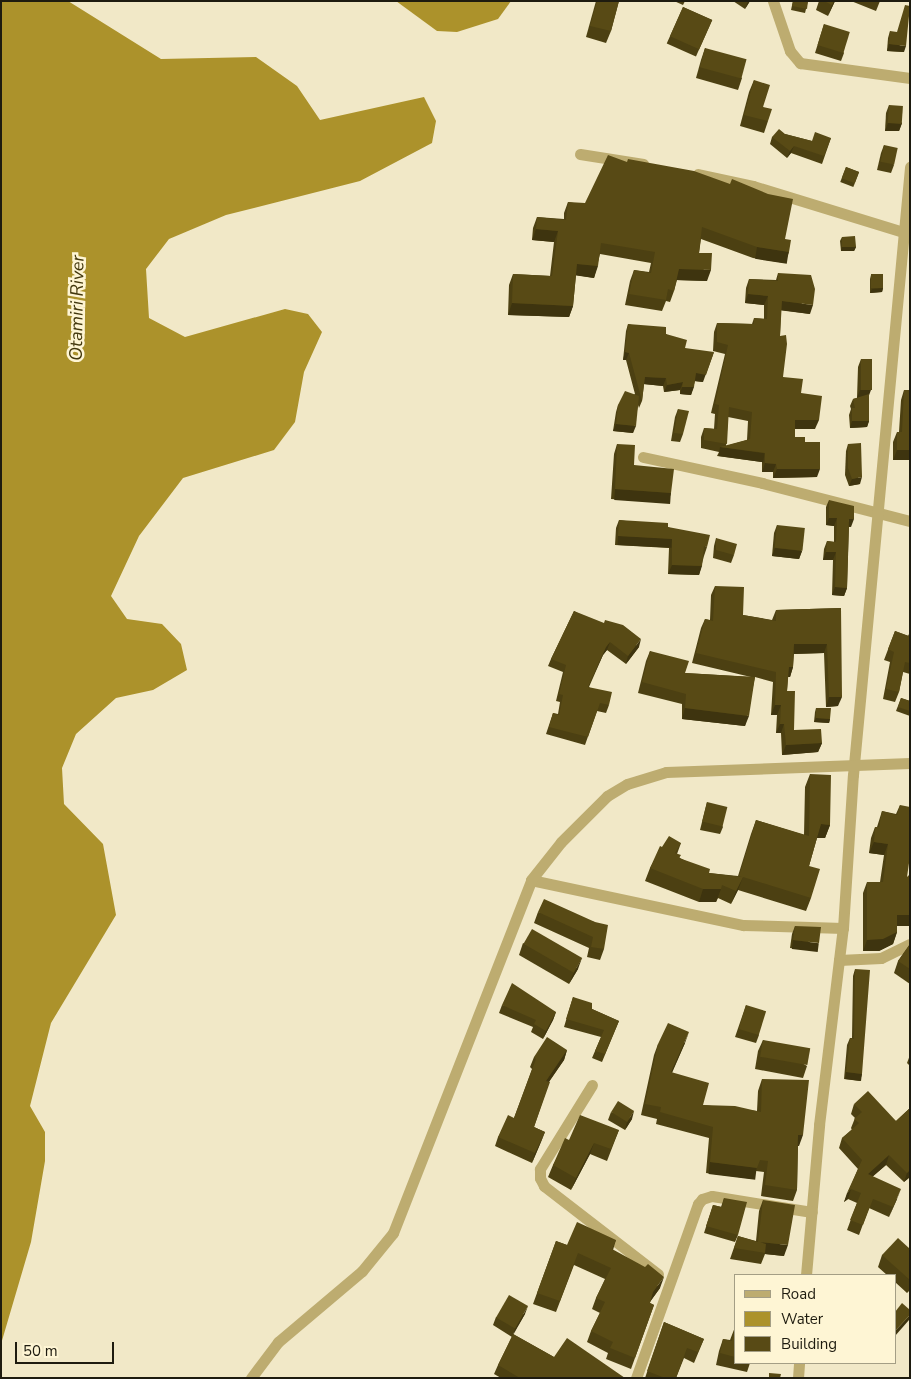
<!DOCTYPE html>
<style>
body{margin:0}
#map{position:relative;width:911px;height:1379px;overflow:hidden;background:#f1e8c7;font-family:"Nunito Sans",sans-serif}
div>[style]{position:absolute}
.water>*{inset:0;background:#ac922b}
.minor>*{height:11px;margin:-5.5px;padding:0 5.5px;transform-origin:5.5px;border-radius:5.5px;background:#bdac70}
.wall>*{inset:0;background:#4c4012;transform-origin:0 0}
.shaded-wall>*{inset:0;background:#3e340f;transform-origin:0 0}
.building>*{inset:0;background:#584a15;transform-origin:0 0}
span{translate:-50% -50%;white-space:nowrap;text-align:center;line-height:1.15;-webkit-text-stroke:5px #fef5d4;paint-order:stroke}
.water-label{font-size:18px;color:#42370d;font-style:italic}
.frame{position:absolute;inset:0;border:2px solid #1e1b0f;pointer-events:none}
.legend{position:absolute;left:734px;top:1274px;width:162px;height:90px;box-sizing:border-box;background:#fef5d4;border:1px solid #a49e85;margin:0;padding:6px 9px;list-style:none;font-size:15px;color:#1e1b0f}
.legend li{display:flex;align-items:center;gap:10px;height:25px}
.legend b{width:25px;border:1px solid #a49e85}
.scale{position:absolute;left:15px;top:1342px;width:99px;height:22px;box-sizing:border-box;border:2px solid #1e1b0f;border-top:0;padding-left:6px;font-size:15px;line-height:18px;white-space:nowrap;color:#1e1b0f;-webkit-text-stroke:4px #fef5d4;paint-order:stroke}
</style>
<div id="map">
<div class="water">
<div style="clip-path:polygon(1px 1px,68px 1px,161px 59px,256px 57px,297px 86px,320px 120px,424px 97px,436px 121px,432px 143px,360px 181px,226px 215px,169px 239px,146px 269px,149px 318px,185px 337px,285px 309px,308px 314px,322px 332px,304px 372px,295px 422px,274px 450px,183px 478px,139px 536px,111px 596px,127px 619px,162px 624px,181px 644px,187px 670px,153px 690px,116px 698px,76px 734px,62px 768px,64px 804px,103px 844px,116px 915px,51px 1023px,30px 1106px,45px 1132px,45px 1161px,31px 1242px,1px 1344px)"></div>
<div style="clip-path:polygon(396px 1px,511px 1px,498px 19px,457px 32px,437px 31px)"></div>
</div>
<div class="minor">
<div style="left:773px;top:1px;width:53px;rotate:71.2deg"></div>
<div style="left:790px;top:51px;width:16px;rotate:50deg"></div>
<div style="left:800px;top:63px;width:111px;rotate:7.8deg"></div>
<div style="left:580px;top:154px;width:64px;rotate:9deg"></div>
<div style="left:698px;top:174px;width:56px;rotate:12.3deg"></div>
<div style="left:753px;top:186px;width:157px;rotate:17deg"></div>
<div style="left:643px;top:457px;width:122px;rotate:12.3deg"></div>
<div style="left:762px;top:483px;width:153px;rotate:14.4deg"></div>
<div style="left:531px;top:880px;width:217px;rotate:12deg"></div>
<div style="left:743px;top:925px;width:100px;rotate:1.7deg"></div>
<div style="left:839px;top:960px;width:42px;rotate:-2.7deg"></div>
<div style="left:881px;top:958px;width:32px;rotate:-26deg"></div>
<div style="left:592px;top:1085px;width:99px;rotate:121.8deg"></div>
<div style="left:540px;top:1169px;width:9px;rotate:90deg"></div>
<div style="left:540px;top:1178px;width:9px;rotate:63deg"></div>
<div style="left:544px;top:1186px;width:144px;rotate:37.7deg"></div>
<div style="left:806px;top:1275px;width:151px;rotate:-85deg"></div>
<div style="left:819px;top:1125px;width:198px;rotate:-83.1deg"></div>
<div style="left:843px;top:928px;width:153px;rotate:-86.3deg"></div>
<div style="left:853px;top:775px;width:611px;rotate:-84.64deg"></div>
<div style="left:251px;top:1378px;width:45px;rotate:-53.1deg"></div>
<div style="left:278px;top:1342px;width:110px;rotate:-40.2deg"></div>
<div style="left:362px;top:1271px;width:49px;rotate:-50.8deg"></div>
<div style="left:393px;top:1233px;width:379px;rotate:-68.6deg"></div>
<div style="left:531px;top:880px;width:48px;rotate:-51.7deg"></div>
<div style="left:561px;top:842px;width:65px;rotate:-45deg"></div>
<div style="left:607px;top:796px;width:23px;rotate:-31deg"></div>
<div style="left:627px;top:784px;width:41px;rotate:-17.1deg"></div>
<div style="left:666px;top:772px;width:244px;rotate:-2.1deg"></div>
<div style="left:636px;top:1378px;width:185px;rotate:-70.4deg"></div>
<div style="left:698px;top:1204px;width:6px;rotate:-51deg"></div>
<div style="left:702px;top:1199px;width:10px;rotate:-17deg"></div>
<div style="left:712px;top:1196px;width:101px;rotate:9.1deg"></div>
<div style="left:798px;top:1378px;width:15px;rotate:-86deg"></div>
</div>
<div class="wall">
<div style="clip-path:polygon(596px 1px,619px 1px,611px 31px,606px 43px,586px 37px)"></div>
<div style="clip-path:polygon(674px 1px,685px 1px,683px 5px)"></div>
<div style="clip-path:polygon(733px 1px,750px 1px,745px 9px)"></div>
<div style="clip-path:polygon(793px 1px,808px 1px,805px 13px,791px 10px)"></div>
<div style="clip-path:polygon(819px 1px,835px 1px,828px 16px,816px 10px)"></div>
<div style="clip-path:polygon(851px 1px,880px 1px,876px 11px)"></div>
<div style="left:683px;top:7px;width:32px;height:40px;rotate:24deg"></div>
<div style="clip-path:polygon(824px 24px,844px 53px,841px 61px,815px 53px)"></div>
<div style="clip-path:polygon(890px 31px,904px 52px,887px 51px,888px 38px)"></div>
<div style="clip-path:polygon(705px 48px,742px 78px,738px 90px,696px 78px,701px 60px)"></div>
<div style="clip-path:polygon(754px 80px,768px 121px,764px 133px,740px 126px,749px 92px)"></div>
<div style="clip-path:polygon(889px 105px,902px 123px,899px 131px,885px 131px,886px 113px)"></div>
<div style="clip-path:polygon(785px 134px,812px 141px,831px 138px,822px 164px,791px 153px,787px 158px,770px 144px,772px 137px)"></div>
<div style="clip-path:polygon(884px 145px,894px 165px,891px 173px,877px 170px,881px 153px)"></div>
<div style="left:846px;top:167px;width:14px;height:16px;rotate:21deg"></div>
<div style="clip-path:polygon(568px 202px,785px 239px,789px 252px,785px 263px,753px 258px,701px 239px,699px 253px,707px 281px,677px 280px,674px 291px,670px 302px,666px 301px,662px 311px,625px 305px,630px 281px,634px 270px,649px 272px,651px 263px,600px 254px,594px 278px,576px 275px,573px 306px,569px 317px,508px 315px,509px 285px,513px 274px,550px 276px,554px 242px,532px 240px,533px 228px,537px 217px,564px 219px,564px 213px)"></div>
<div style="clip-path:polygon(842px 237px,856px 247px,854px 251px,841px 251px,840px 241px)"></div>
<div style="clip-path:polygon(evenodd,778px 273px,810px 314px,781px 310px,780px 336px,783px 377px,801px 393px,815px 429px,795px 429px,795px 437px,805px 442px,817px 477px,773px 478px,773px 472px,762px 472px,762px 462px,717px 456px,719px 452px,701px 448px,701px 437px,704px 428px,714px 429px,715px 414px,711px 413px,725px 354px,713px 351px,714px 332px,717px 323px,752px 324px,754px 318px,764px 319px,764px 305px,745px 303px,746px 288px,749px 279px,776px 280px,778px 273px,728px 417px,748px 421px,747px 440px,726px 446px,728px 417px)"></div>
<div style="clip-path:polygon(871px 275px,883px 288px,882px 292px,870px 293px,870px 279px)"></div>
<div style="clip-path:polygon(628px 324px,666px 334px,685px 348px,703px 382px,695px 381px,691px 395px,680px 394px,680px 390px,664px 392px,663px 386px,644px 384px,642px 401px,639px 408px,638px 405px,633px 433px,613px 431px,616px 412px,618px 405px,635px 394px,626px 360px,623px 360px,626px 331px)"></div>
<div style="clip-path:polygon(861px 359px,869px 396px,869px 421px,867px 427px,850px 428px,849px 415px,851px 409px,850px 406px,853px 399px,857px 398px,858px 367px)"></div>
<div style="clip-path:polygon(904px 390px,909px 460px,893px 460px,893px 442px,897px 432px,899px 432px,901px 400px)"></div>
<div style="clip-path:polygon(678px 409px,683px 434px,680px 442px,671px 441px,675px 417px)"></div>
<div style="clip-path:polygon(617px 444px,634px 465px,671px 493px,668px 503px,611px 499px,614px 454px)"></div>
<div style="clip-path:polygon(848px 444px,860px 484px,849px 486px,845px 475px,846px 451px)"></div>
<div style="clip-path:polygon(829px 500px,851px 527px,849px 527px,847px 588px,844px 596px,832px 595px,833px 560px,823px 560px,824px 549px,827px 541px,834px 542px,834px 526px,826px 525px,826px 507px)"></div>
<div style="clip-path:polygon(619px 520px,668px 527px,707px 547px,704px 556px,699px 575px,668px 574px,669px 548px,615px 545px,616px 528px)"></div>
<div style="clip-path:polygon(777px 525px,802px 551px,799px 559px,772px 556px,774px 533px)"></div>
<div style="clip-path:polygon(716px 538px,734px 555px,731px 563px,713px 558px,714px 546px)"></div>
<div style="clip-path:polygon(715px 586px,743px 615px,772px 620px,776px 610px,841px 608px,838px 706px,826px 707px,824px 653px,794px 654px,793px 667px,790px 677px,788px 677px,787px 691px,794px 730px,822px 743px,818px 752px,782px 755px,781px 733px,776px 733px,777px 715px,771px 715px,773px 682px,755px 677px,745px 726px,682px 719px,682px 704px,638px 693px,646px 661px,650px 651px,685px 673px,751px 677px,692px 663px,701px 628px,705px 619px,710px 620px,711px 595px)"></div>
<div style="clip-path:polygon(574px 611px,639px 647px,626px 664px,607px 650px,603px 655px,589px 687px,609px 705px,606px 713px,597px 711px,585px 745px,546px 734px,553px 713px,558px 714px,560px 702px,556px 701px,563px 672px,548px 666px,551px 659px)"></div>
<div style="clip-path:polygon(895px 631px,908px 636px,910px 632px,910px 674px,903px 672px,899px 692px,895px 702px,883px 699px,890px 662px,884px 660px)"></div>
<div style="clip-path:polygon(901px 698px,910px 701px,910px 716px,896px 711px)"></div>
<div style="clip-path:polygon(816px 708px,830px 719px,829px 723px,814px 722px,815px 712px)"></div>
<div style="clip-path:polygon(810px 774px,830px 825px,825px 838px,817px 838px,809px 866px,811px 898px,806px 911px,738px 890px,731px 904px,718px 898px,716px 902px,699px 902px,645px 881px,650px 868px,662px 847px,681px 843px,677px 854px,680px 858px,709px 873px,738px 876px,751px 834px,756px 820px,804px 835px,805px 787px)"></div>
<div style="clip-path:polygon(707px 802px,723px 827px,720px 834px,700px 830px)"></div>
<div style="clip-path:polygon(900px 805px,907px 877px,910px 926px,897px 926px,897px 932px,893px 944px,879px 951px,863px 951px,863px 893px,867px 882px,880px 882px,884px 855px,869px 853px,871px 838px,875px 827px,877px 827px,882px 811px,896px 814px)"></div>
<div style="clip-path:polygon(538px 912px,595px 922px,604px 949px,600px 960px,587px 957px,589px 948px,534px 923px)"></div>
<div style="clip-path:polygon(795px 926px,817px 951px,790px 948px,792px 934px)"></div>
<div style="clip-path:polygon(523px 943px,578px 969px,569px 984px,519px 955px)"></div>
<div style="clip-path:polygon(910px 944px,910px 984px,894px 973px,898px 961px)"></div>
<div style="clip-path:polygon(855px 969px,862px 1074px,860px 1081px,844px 1079px,847px 1045px,850px 1038px,852px 1038px,853px 976px)"></div>
<div style="clip-path:polygon(573px 997px,592px 1009px,619px 1021px,602px 1062px,592px 1058px,601px 1037px,564px 1027px)"></div>
<div style="clip-path:polygon(502px 1005px,556px 1012px,553px 1020px,543px 1039px,531px 1032px,533px 1027px,499px 1013px)"></div>
<div style="clip-path:polygon(746px 1005px,759px 1035px,756px 1043px,735px 1037px)"></div>
<div style="clip-path:polygon(763px 1040px,807px 1066px,803px 1078px,755px 1069px,758px 1051px)"></div>
<div style="clip-path:polygon(685px 1043px,672px 1073px,703px 1105px,757px 1111px,758px 1091px,762px 1079px,799px 1146px,798px 1146px,797px 1190px,793px 1201px,761px 1196px,764px 1172px,756px 1171px,753px 1179px,706px 1173px,709px 1138px,656px 1124px,657px 1119px,641px 1115px,654px 1055px,658px 1044px)"></div>
<div style="clip-path:polygon(567px 1050px,564px 1060px,549px 1082px,534px 1127px,545px 1132px,532px 1163px,495px 1146px,498px 1137px,514px 1118px,532px 1069px,530px 1067px,534px 1057px)"></div>
<div style="clip-path:polygon(910px 1055px,910px 1066px,907px 1063px)"></div>
<div style="clip-path:polygon(854px 1104px,896px 1121px,910px 1108px,910px 1177px,904px 1182px,886px 1165px,872px 1177px,897px 1199px,889px 1217px,869px 1208px,859px 1235px,847px 1230px,857px 1203px,848px 1199px,844px 1202px,858px 1169px,839px 1148px,842px 1138px,852px 1130px,851px 1128px,855px 1118px,851px 1114px)"></div>
<div style="clip-path:polygon(611px 1112px,632px 1119px,625px 1130px,608px 1120px)"></div>
<div style="clip-path:polygon(619px 1130px,607px 1161px,590px 1154px,571px 1190px,548px 1177px,553px 1165px,569px 1140px)"></div>
<div style="clip-path:polygon(724px 1198px,738px 1235px,735px 1242px,704px 1233px,713px 1205px,721px 1207px)"></div>
<div style="clip-path:polygon(763px 1200px,784px 1256px,765px 1254px,761px 1264px,730px 1259px,738px 1236px,756px 1241px,759px 1211px)"></div>
<div style="clip-path:polygon(616px 1240px,613px 1250px,660px 1288px,650px 1302px,650px 1303px,654px 1305px,631px 1369px,606px 1359px,608px 1353px,587px 1342px,591px 1331px,600px 1313px,592px 1309px,596px 1298px,605px 1279px,574px 1265px,556px 1312px,533px 1304px,556px 1241px,567px 1245px)"></div>
<div style="clip-path:polygon(910px 1249px,910px 1290px,907px 1293px,895px 1282px,895px 1275px,887px 1275px,878px 1267px,882px 1255px)"></div>
<div style="clip-path:polygon(525px 1314px,513px 1334px,554px 1357px,625px 1378px,501px 1378px,494px 1374px,498px 1365px,512px 1337px,493px 1325px,496px 1317px)"></div>
<div style="clip-path:polygon(664px 1322px,704px 1339px,694px 1363px,684px 1358px,676px 1378px,645px 1378px)"></div>
<div style="clip-path:polygon(735px 1327px,735px 1363px,750px 1363px,747px 1372px,716px 1365px,719px 1351px,723px 1339px,730px 1340px)"></div>
</div>
<div class="shaded-wall">
<div style="clip-path:polygon(748px 1px,750px 1px,745px 9px)"></div>
<div style="clip-path:polygon(834px 1px,835px 1px,828px 16px,832px 5px)"></div>
<div style="clip-path:polygon(889px 44px,906px 46px,904px 52px,887px 51px)"></div>
<div style="clip-path:polygon(888px 123px,902px 123px,899px 131px,885px 131px)"></div>
<div style="clip-path:polygon(794px 146px,791px 153px,787px 158px,790px 151px)"></div>
<div style="clip-path:polygon(536px 229px,558px 231px,554px 242px,532px 240px)"></div>
<div style="left:757px;top:247px;width:32px;height:12px;rotate:9deg"></div>
<div style="clip-path:polygon(842px 247px,856px 247px,854px 251px,841px 251px)"></div>
<div style="clip-path:polygon(577px 264px,598px 266px,594px 278px,573px 275px)"></div>
<div style="clip-path:polygon(679px 269px,711px 270px,707px 281px,675px 280px)"></div>
<div style="clip-path:polygon(883px 288px,882px 292px,870px 293px,872px 289px)"></div>
<div style="clip-path:polygon(748px 294px,768px 296px,764px 305px,745px 303px)"></div>
<div style="clip-path:polygon(782px 301px,813px 305px,810px 314px,778px 310px)"></div>
<div style="clip-path:polygon(512px 303px,573px 306px,569px 317px,508px 315px)"></div>
<div style="clip-path:polygon(625px 352px,629px 353px,626px 360px,623px 360px)"></div>
<div style="clip-path:polygon(714px 352px,703px 382px,694px 381px,696px 373px)"></div>
<div style="clip-path:polygon(645px 377px,666px 378px,663px 386px,643px 384px)"></div>
<div style="clip-path:polygon(683px 382px,680px 390px,664px 392px,667px 385px)"></div>
<div style="clip-path:polygon(682px 387px,694px 387px,691px 395px,680px 394px)"></div>
<div style="clip-path:polygon(860px 390px,871px 390px,868px 398px,857px 398px)"></div>
<div style="clip-path:polygon(795px 420px,819px 420px,815px 429px,792px 429px)"></div>
<div style="clip-path:polygon(852px 421px,869px 421px,867px 427px,850px 428px)"></div>
<div style="clip-path:polygon(616px 424px,636px 426px,633px 433px,613px 431px)"></div>
<div style="left:720px;top:447px;width:45px;height:9px;rotate:8deg"></div>
<div style="clip-path:polygon(897px 450px,910px 450px,910px 458px,909px 460px,893px 460px)"></div>
<div style="clip-path:polygon(765px 463px,776px 464px,773px 472px,762px 472px)"></div>
<div style="clip-path:polygon(777px 469px,820px 469px,817px 477px,773px 478px)"></div>
<div style="clip-path:polygon(862px 477px,860px 484px,849px 486px,852px 479px)"></div>
<div style="left:615px;top:489px;width:56px;height:11px;rotate:4deg"></div>
<div style="clip-path:polygon(829px 518px,837px 518px,834px 526px,826px 525px)"></div>
<div style="clip-path:polygon(849px 519px,854px 519px,851px 527px,847px 526px)"></div>
<div style="left:618px;top:536px;width:54px;height:9px;rotate:3deg"></div>
<div style="clip-path:polygon(775px 548px,802px 551px,799px 559px,772px 556px)"></div>
<div style="clip-path:polygon(826px 552px,836px 552px,833px 560px,823px 560px)"></div>
<div style="clip-path:polygon(672px 565px,702px 566px,699px 575px,668px 574px)"></div>
<div style="clip-path:polygon(835px 587px,847px 588px,844px 596px,832px 595px)"></div>
<div style="clip-path:polygon(641px 639px,639px 647px,626px 664px,628px 656px)"></div>
<div style="clip-path:polygon(610px 642px,607px 650px,603px 655px,585px 694px,606px 647px)"></div>
<div style="clip-path:polygon(794px 644px,827px 644px,824px 653px,791px 654px)"></div>
<div style="clip-path:polygon(789px 667px,793px 667px,790px 677px,786px 677px)"></div>
<div style="clip-path:polygon(829px 697px,842px 697px,838px 706px,826px 707px)"></div>
<div style="clip-path:polygon(775px 705px,781px 705px,777px 715px,771px 715px)"></div>
<div style="clip-path:polygon(685px 708px,749px 716px,745px 726px,682px 719px)"></div>
<div style="clip-path:polygon(816px 718px,830px 719px,829px 723px,814px 722px)"></div>
<div style="clip-path:polygon(780px 724px,784px 724px,781px 733px,776px 733px)"></div>
<div style="clip-path:polygon(822px 743px,818px 752px,782px 755px,786px 745px)"></div>
<div style="clip-path:polygon(821px 824px,830px 825px,825px 838px,816px 838px)"></div>
<div style="clip-path:polygon(874px 842px,888px 844px,884px 855px,869px 853px)"></div>
<div style="clip-path:polygon(743px 877px,738px 890px,731px 904px,736px 891px)"></div>
<div style="clip-path:polygon(703px 889px,721px 889px,716px 902px,699px 902px)"></div>
<div style="clip-path:polygon(897px 915px,910px 915px,910px 926px,893px 926px)"></div>
<div style="clip-path:polygon(897px 932px,893px 944px,879px 951px,863px 951px,867px 940px)"></div>
<div style="left:793px;top:940px;width:26px;height:9px;rotate:7deg"></div>
<div style="clip-path:polygon(582px 958px,578px 969px,569px 984px,574px 972px)"></div>
<div style="clip-path:polygon(556px 1012px,553px 1020px,543px 1039px,546px 1031px)"></div>
<div style="clip-path:polygon(689px 1032px,685px 1043px,667px 1083px,671px 1072px)"></div>
<div style="clip-path:polygon(567px 1050px,564px 1060px,543px 1090px,546px 1081px)"></div>
<div style="left:846px;top:1072px;width:16px;height:7px;rotate:7deg"></div>
<div style="clip-path:polygon(634px 1111px,632px 1119px,625px 1130px,627px 1122px)"></div>
<div style="clip-path:polygon(545px 1132px,541px 1142px,532px 1163px,535px 1153px)"></div>
<div style="clip-path:polygon(798px 1135px,803px 1135px,799px 1146px,794px 1146px)"></div>
<div style="clip-path:polygon(594px 1143px,590px 1154px,571px 1190px,576px 1178px)"></div>
<div style="clip-path:polygon(889px 1155px,886px 1165px,864px 1184px,868px 1174px)"></div>
<div style="left:710px;top:1162px;width:47px;height:12px;rotate:7deg"></div>
<div style="clip-path:polygon(910px 1170px,910px 1177px,904px 1182px,907px 1173px)"></div>
<div style="clip-path:polygon(851px 1189px,848px 1199px,844px 1202px,847px 1193px)"></div>
<div style="clip-path:polygon(901px 1189px,897px 1199px,889px 1217px,893px 1207px)"></div>
<div style="clip-path:polygon(760px 1242px,788px 1245px,784px 1256px,765px 1254px)"></div>
<div style="clip-path:polygon(664px 1277px,660px 1288px,649px 1303px,653px 1292px)"></div>
<div style="clip-path:polygon(528px 1306px,525px 1314px,512px 1337px,515px 1329px)"></div>
<div style="clip-path:polygon(910px 1315px,909px 1320px,895px 1336px,895px 1331px)"></div>
</div>
<div class="building">
<div style="clip-path:polygon(597px 1px,619px 1px,611px 31px,590px 26px)"></div>
<div style="clip-path:polygon(793px 1px,808px 1px,807px 9px,792px 6px)"></div>
<div style="clip-path:polygon(824px 1px,834px 1px,832px 5px)"></div>
<div style="clip-path:polygon(905px 5px,910px 6px,906px 46px,889px 44px,890px 31px,897px 32px)"></div>
<div style="left:683px;top:7px;width:32px;height:32px;rotate:24deg"></div>
<div style="left:824px;top:24px;width:27px;height:22px;rotate:17deg"></div>
<div style="left:705px;top:48px;width:43px;height:20px;rotate:15deg"></div>
<div style="clip-path:polygon(754px 80px,770px 85px,763px 107px,772px 109px,768px 121px,744px 115px)"></div>
<div style="left:889px;top:105px;width:14px;height:18px;rotate:4deg"></div>
<div style="clip-path:polygon(779px 129px,785px 134px,812px 141px,815px 132px,831px 138px,824px 156px,794px 146px,790px 151px,772px 137px)"></div>
<div style="left:884px;top:145px;width:14px;height:17px;rotate:12deg"></div>
<div style="clip-path:polygon(608px 155px,627px 162px,628px 159px,694px 171px,730px 184px,732px 179px,768px 194px,793px 199px,785px 239px,791px 240px,789px 252px,757px 247px,702px 227px,699px 253px,712px 253px,711px 270px,679px 269px,674px 291px,668px 289px,666px 300px,629px 294px,634px 270px,651px 273px,655px 252px,601px 243px,598px 266px,577px 264px,573px 306px,512px 303px,513px 274px,552px 276px,558px 231px,536px 229px,537px 217px,566px 220px,568px 202px,585px 203px)"></div>
<div style="left:846px;top:167px;width:14px;height:12px;rotate:21deg"></div>
<div style="clip-path:polygon(855px 236px,856px 247px,842px 247px,842px 237px)"></div>
<div style="clip-path:polygon(778px 273px,811px 275px,815px 289px,813px 305px,782px 301px,780px 336px,786px 335px,787px 344px,783px 377px,803px 379px,801px 393px,822px 396px,819px 420px,795px 420px,795px 437px,805px 437px,805px 442px,820px 442px,820px 469px,777px 469px,776px 464px,765px 463px,765px 453px,720px 447px,750px 439px,752px 412px,729px 407px,727px 444px,704px 440px,704px 428px,717px 429px,719px 405px,715px 404px,728px 345px,717px 342px,717px 323px,754px 324px,754px 318px,767px 319px,768px 296px,748px 294px,749px 279px,778px 281px)"></div>
<div style="left:883px;top:274px;width:14px;height:12px;rotate:90deg"></div>
<div style="clip-path:polygon(628px 324px,666px 327px,666px 334px,687px 340px,685px 348px,714px 352px,706px 375px,696px 373px,694px 387px,682px 387px,683px 382px,667px 385px,666px 378px,645px 377px,642px 401px,629px 353px,625px 352px)"></div>
<div style="left:861px;top:359px;width:11px;height:31px"></div>
<div style="clip-path:polygon(904px 390px,910px 390px,910px 450px,897px 450px,897px 432px,902px 432px)"></div>
<div style="clip-path:polygon(625px 391px,639px 396px,636px 426px,616px 424px,618px 405px)"></div>
<div style="clip-path:polygon(869px 394px,869px 421px,852px 421px,852px 408px,855px 408px,853px 399px)"></div>
<div style="clip-path:polygon(678px 409px,689px 411px,683px 434px,674px 433px)"></div>
<div style="clip-path:polygon(861px 443px,862px 477px,852px 479px,848px 468px,848px 444px)"></div>
<div style="clip-path:polygon(617px 444px,635px 445px,634px 465px,674px 469px,671px 493px,615px 489px)"></div>
<div style="clip-path:polygon(829px 500px,854px 506px,854px 519px,849px 519px,847px 588px,835px 587px,836px 552px,826px 552px,827px 541px,836px 542px,837px 518px,829px 518px)"></div>
<div style="clip-path:polygon(619px 520px,668px 523px,668px 527px,710px 535px,707px 547px,704px 546px,702px 566px,672px 565px,672px 539px,618px 536px)"></div>
<div style="left:777px;top:525px;width:28px;height:23px;rotate:6deg"></div>
<div style="clip-path:polygon(716px 538px,737px 544px,734px 555px,716px 550px)"></div>
<div style="clip-path:polygon(715px 586px,744px 587px,743px 615px,776px 621px,776px 610px,841px 608px,842px 697px,829px 697px,827px 644px,794px 644px,793px 667px,789px 667px,787px 691px,795px 691px,794px 730px,821px 729px,822px 743px,786px 745px,784px 724px,780px 724px,781px 705px,775px 705px,776px 672px,696px 653px,705px 619px,713px 621px)"></div>
<div style="clip-path:polygon(574px 611px,604px 623px,605px 620px,623px 625px,641px 639px,628px 656px,610px 642px,606px 647px,588px 687px,612px 692px,609px 705px,600px 703px,588px 737px,549px 727px,553px 713px,559px 715px,563px 695px,559px 694px,566px 665px,551px 659px)"></div>
<div style="clip-path:polygon(895px 631px,909px 636px,910px 634px,910px 663px,905px 662px,899px 692px,886px 689px,894px 652px,888px 649px)"></div>
<div style="clip-path:polygon(650px 651px,689px 661px,685px 673px,755px 677px,749px 716px,685px 708px,686px 694px,642px 682px)"></div>
<div style="clip-path:polygon(901px 698px,910px 701px,910px 711px,898px 707px)"></div>
<div style="clip-path:polygon(816px 708px,831px 708px,830px 719px,816px 718px)"></div>
<div style="clip-path:polygon(810px 774px,831px 775px,830px 825px,821px 824px,809px 866px,820px 869px,811px 898px,743px 877px,736px 891px,722px 885px,721px 889px,703px 889px,650px 868px,660px 846px,662px 847px,669px 836px,681px 843px,675px 853px,681px 855px,679px 858px,710px 869px,709px 873px,742px 877px,739px 876px,756px 820px,809px 836px)"></div>
<div style="left:707px;top:802px;width:21px;height:20px;rotate:14deg"></div>
<div style="clip-path:polygon(900px 805px,910px 807px,910px 856px,907px 877px,910px 874px,910px 915px,897px 915px,897px 932px,883px 939px,867px 940px,867px 882px,883px 882px,888px 844px,874px 842px,875px 827px,879px 827px,882px 811px,897px 815px)"></div>
<div style="clip-path:polygon(544px 899px,595px 922px,608px 925px,604px 949px,591px 947px,593px 937px,538px 912px)"></div>
<div style="clip-path:polygon(795px 926px,821px 927px,819px 943px,793px 940px)"></div>
<div style="left:532px;top:929px;width:58px;height:17px;rotate:30deg"></div>
<div style="clip-path:polygon(910px 944px,910px 969px,898px 961px)"></div>
<div style="clip-path:polygon(855px 969px,870px 970px,862px 1074px,846px 1072px,850px 1038px,854px 1039px)"></div>
<div style="clip-path:polygon(512px 983px,556px 1012px,546px 1031px,534px 1024px,536px 1020px,502px 1005px)"></div>
<div style="clip-path:polygon(573px 997px,592px 1003px,592px 1009px,619px 1021px,605px 1054px,595px 1051px,604px 1030px,566px 1019px)"></div>
<div style="left:746px;top:1005px;width:21px;height:25px;rotate:17deg"></div>
<div style="clip-path:polygon(668px 1023px,689px 1032px,671px 1072px,709px 1083px,703px 1105px,735px 1106px,761px 1112px,762px 1079px,809px 1080px,803px 1135px,798px 1135px,797px 1190px,765px 1185px,768px 1161px,760px 1160px,757px 1168px,710px 1162px,713px 1127px,660px 1112px,661px 1107px,645px 1104px,658px 1044px)"></div>
<div style="clip-path:polygon(547px 1037px,567px 1050px,546px 1081px,550px 1082px,534px 1127px,545px 1132px,535px 1153px,498px 1137px,508px 1115px,514px 1118px,536px 1059px,534px 1057px)"></div>
<div style="left:763px;top:1040px;width:48px;height:17px;rotate:10deg"></div>
<div style="clip-path:polygon(868px 1091px,896px 1121px,910px 1108px,910px 1170px,907px 1173px,889px 1155px,868px 1174px,901px 1189px,893px 1207px,873px 1199px,863px 1225px,850px 1220px,861px 1193px,851px 1189px,847px 1193px,862px 1160px,842px 1138px,859px 1123px,854px 1119px,862px 1112px,854px 1104px)"></div>
<div style="left:618px;top:1101px;width:19px;height:13px;rotate:32deg"></div>
<div style="clip-path:polygon(580px 1115px,619px 1130px,611px 1149px,594px 1143px,576px 1178px,553px 1165px,565px 1138px,569px 1140px)"></div>
<div style="clip-path:polygon(724px 1198px,747px 1202px,738px 1235px,706px 1226px,713px 1205px,722px 1207px)"></div>
<div style="clip-path:polygon(763px 1200px,795px 1205px,788px 1245px,760px 1242px,766px 1244px,765px 1253px,734px 1248px,738px 1236px,758px 1242px)"></div>
<div style="clip-path:polygon(577px 1222px,616px 1240px,612px 1249px,645px 1267px,648px 1264px,664px 1277px,653px 1292px,650px 1303px,654px 1305px,635px 1358px,610px 1348px,613px 1342px,591px 1331px,605px 1302px,596px 1298px,611px 1268px,578px 1253px,560px 1301px,537px 1293px,556px 1241px,567px 1245px)"></div>
<div style="clip-path:polygon(898px 1238px,910px 1249px,910px 1280px,882px 1255px)"></div>
<div style="left:509px;top:1295px;width:22px;height:26px;rotate:30deg"></div>
<div style="clip-path:polygon(902px 1303px,910px 1310px,910px 1315px,895px 1331px,895px 1312px)"></div>
<div style="clip-path:polygon(664px 1322px,704px 1339px,698px 1352px,687px 1348px,676px 1378px,665px 1378px,647px 1371px)"></div>
<div style="clip-path:polygon(735px 1327px,735px 1357px,720px 1353px,723px 1339px,732px 1341px)"></div>
<div style="clip-path:polygon(513px 1334px,554px 1357px,567px 1338px,625px 1378px,520px 1378px,498px 1365px)"></div>
<div style="clip-path:polygon(769px 1373px,781px 1374px,780px 1378px,769px 1378px)"></div>
</div>
<div class="water-label">
<span style="left:77px;top:308px;rotate:-89deg">Otamiri River</span>
</div>
<div class="frame"></div>
<ul class="legend">
<li><b style="height:6px;background:#bdac70"></b>Road</li>
<li><b style="height:14px;background:#ac922b"></b>Water</li>
<li><b style="height:14px;background:#584a15"></b>Building</li>
</ul>
<div class="scale">50 m</div>
</div>
